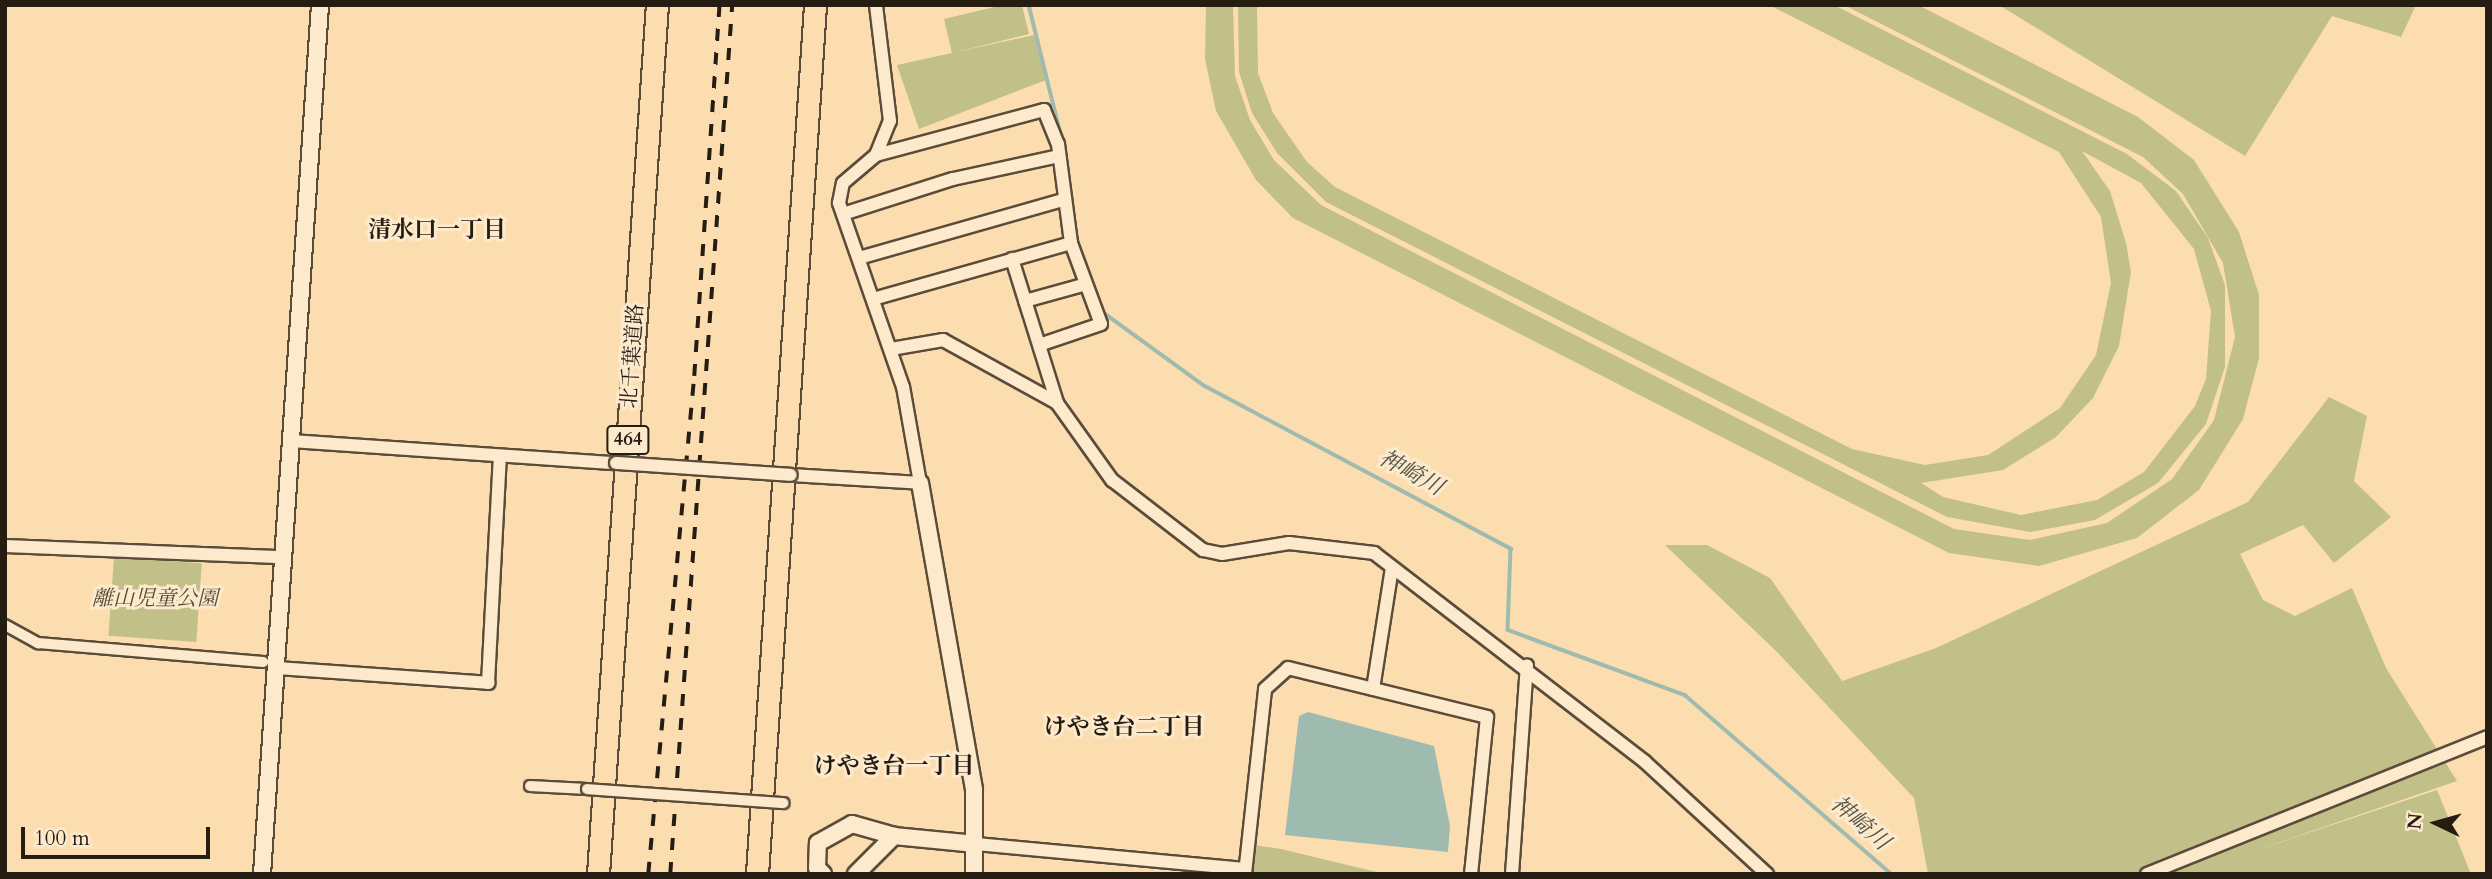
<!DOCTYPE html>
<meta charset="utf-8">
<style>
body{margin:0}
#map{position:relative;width:2492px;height:879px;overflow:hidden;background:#fcddb0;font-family:Cardo,"Noto Serif JP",serif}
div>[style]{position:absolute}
.green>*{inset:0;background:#c2c089;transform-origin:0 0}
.water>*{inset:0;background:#9fbbaf}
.stream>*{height:3.5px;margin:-1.75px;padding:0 1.75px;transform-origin:1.75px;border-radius:1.75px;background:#9fbbaf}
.roads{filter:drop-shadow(2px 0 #5b4c3a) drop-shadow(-2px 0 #5b4c3a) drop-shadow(0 2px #5b4c3a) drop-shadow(0 -2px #5b4c3a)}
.pedestrian>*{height:10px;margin:-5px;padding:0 5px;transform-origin:5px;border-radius:5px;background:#fde9cc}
.minor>*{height:12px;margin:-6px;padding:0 6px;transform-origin:6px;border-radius:6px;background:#fde9cc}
.tertiary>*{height:16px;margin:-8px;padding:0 8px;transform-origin:8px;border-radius:8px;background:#fde9cc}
.trunk>*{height:21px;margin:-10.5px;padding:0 10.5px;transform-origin:10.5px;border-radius:10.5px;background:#fcddb0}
.rail>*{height:3.5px;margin-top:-1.75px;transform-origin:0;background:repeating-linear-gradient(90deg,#251c12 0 12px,transparent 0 24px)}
.bridges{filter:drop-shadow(2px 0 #5b4c3a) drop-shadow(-2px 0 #5b4c3a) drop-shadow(0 2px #5b4c3a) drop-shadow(0 -2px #5b4c3a)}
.pedestrian-bridge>*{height:10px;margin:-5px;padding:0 5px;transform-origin:5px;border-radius:5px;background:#fde9cc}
.minor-bridge>*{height:12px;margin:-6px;padding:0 6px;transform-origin:6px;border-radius:6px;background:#fde9cc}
span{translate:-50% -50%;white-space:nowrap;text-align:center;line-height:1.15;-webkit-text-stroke:6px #fde9cc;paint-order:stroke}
.shield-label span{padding:2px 5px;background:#fde9cc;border:2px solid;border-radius:5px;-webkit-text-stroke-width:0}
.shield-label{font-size:19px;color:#251c12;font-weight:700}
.street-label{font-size:21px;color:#251c12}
.park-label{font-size:21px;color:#544d36;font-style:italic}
.neighbourhood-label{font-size:23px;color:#251c12;font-weight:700}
.water-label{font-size:23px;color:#505449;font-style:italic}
.frame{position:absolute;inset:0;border:7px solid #251c12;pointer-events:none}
.north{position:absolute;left:2401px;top:788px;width:70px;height:70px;-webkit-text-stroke:5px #fde9cc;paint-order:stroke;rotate:275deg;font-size:19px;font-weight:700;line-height:28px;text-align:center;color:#251c12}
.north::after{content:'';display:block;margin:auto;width:24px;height:32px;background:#251c12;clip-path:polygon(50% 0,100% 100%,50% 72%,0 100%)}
.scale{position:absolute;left:21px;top:827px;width:189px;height:32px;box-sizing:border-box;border:4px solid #251c12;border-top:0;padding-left:9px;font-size:21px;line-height:24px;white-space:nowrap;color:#251c12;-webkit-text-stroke:5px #fde9cc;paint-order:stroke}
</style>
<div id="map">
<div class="green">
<div style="clip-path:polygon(1003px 5px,1022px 5px,1029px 34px,956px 52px,1034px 35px,1046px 80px,919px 129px,897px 65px,952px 53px,944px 19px)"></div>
<div style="clip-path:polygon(1206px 5px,1233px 5px,1235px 76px,1250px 120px,1274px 160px,1321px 205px,1954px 529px,2030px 540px,2107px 523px,2172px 479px,2214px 420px,2235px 337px,2223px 263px,2183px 194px,2143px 157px,1844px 5px,1918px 5px,2138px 117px,2194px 160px,2239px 232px,2259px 295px,2259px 358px,2243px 419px,2199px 490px,2137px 538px,2039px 566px,1949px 553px,1293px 218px,1256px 180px,1216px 111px,1205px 59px)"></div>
<div style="clip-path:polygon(evenodd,1238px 5px,1257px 5px,1258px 73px,1273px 113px,1307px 162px,1335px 187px,1852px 449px,1925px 465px,1988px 455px,2060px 408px,2096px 355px,2111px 283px,2101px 217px,2059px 152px,1769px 5px,1834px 5px,2127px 154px,2176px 191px,2208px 238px,2225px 285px,2225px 367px,2206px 424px,2158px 483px,2095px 520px,2030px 532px,1947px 517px,1326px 202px,1277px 153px,1252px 113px,1239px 72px,1238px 5px,2082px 151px,2141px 183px,2194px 249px,2211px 311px,2206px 379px,2195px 406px,2144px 472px,2097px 500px,2021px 515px,1943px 497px,1921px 483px,2003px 470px,2056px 437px,2093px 398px,2119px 346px,2131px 272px,2126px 243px,2110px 191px,2082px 151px)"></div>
<div style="clip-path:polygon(1999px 5px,2416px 5px,2401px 37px,2332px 16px,2245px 156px)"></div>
<div style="clip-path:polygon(2329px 397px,2367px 416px,2354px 481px,2391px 517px,2334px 563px,2303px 525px,2240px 554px,2263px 600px,2295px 616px,2352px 588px,2386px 668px,2457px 781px,2254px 851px,2437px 790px,2471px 874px,1928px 874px,1914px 798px,1777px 652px,1665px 545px,1707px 545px,1770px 578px,1842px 681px,1936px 648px,2248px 502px)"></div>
<div style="left:114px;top:557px;width:88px;height:79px;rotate:4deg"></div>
<div style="clip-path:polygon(1254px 845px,1281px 849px,1385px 874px,1251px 874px)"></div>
</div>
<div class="water">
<div style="clip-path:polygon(1308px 712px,1434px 746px,1450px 826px,1448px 852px,1285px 835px,1299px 716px)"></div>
</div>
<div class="stream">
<div style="left:1029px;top:5px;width:141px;rotate:76.1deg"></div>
<div style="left:1075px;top:236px;width:82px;rotate:69.4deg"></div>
<div style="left:1104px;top:313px;width:125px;rotate:35.9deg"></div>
<div style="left:1205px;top:386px;width:347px;rotate:28deg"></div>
<div style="left:1511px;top:549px;width:81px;rotate:92.1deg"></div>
<div style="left:1508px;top:630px;width:189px;rotate:20.2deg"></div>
<div style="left:1685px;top:695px;width:274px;rotate:40.9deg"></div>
</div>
<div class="roads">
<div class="pedestrian">
<div style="left:5px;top:625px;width:38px;rotate:29deg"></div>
<div style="left:38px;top:643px;width:226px;rotate:4.8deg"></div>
<div style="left:530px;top:786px;width:57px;rotate:3deg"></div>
</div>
<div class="minor">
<div style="left:876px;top:155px;width:174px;rotate:-15deg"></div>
<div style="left:1044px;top:110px;width:37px;rotate:68deg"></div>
<div style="left:1058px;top:144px;width:100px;rotate:82.5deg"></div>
<div style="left:1071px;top:243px;width:86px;rotate:69.7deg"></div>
<div style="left:1101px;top:324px;width:65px;rotate:161.3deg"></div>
<div style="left:843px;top:214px;width:115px;rotate:-17.7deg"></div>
<div style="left:953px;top:179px;width:108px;rotate:-12.2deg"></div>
<div style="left:859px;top:258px;width:211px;rotate:-15.9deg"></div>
<div style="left:1012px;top:259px;width:151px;rotate:72.6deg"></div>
<div style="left:873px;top:299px;width:206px;rotate:-15.8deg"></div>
<div style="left:1025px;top:301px;width:60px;rotate:-15.4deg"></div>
<div style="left:891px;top:349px;width:53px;rotate:-9.8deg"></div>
<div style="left:943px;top:340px;width:130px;rotate:28.9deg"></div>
<div style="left:1057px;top:403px;width:95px;rotate:54.5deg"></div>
<div style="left:1112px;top:480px;width:115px;rotate:37.6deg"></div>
<div style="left:1203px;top:550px;width:19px;rotate:12deg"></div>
<div style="left:1222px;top:554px;width:68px;rotate:-9.3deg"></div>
<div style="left:1289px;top:543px;width:86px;rotate:6.7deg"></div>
<div style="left:1374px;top:553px;width:342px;rotate:37.6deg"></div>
<div style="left:1645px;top:762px;width:166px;rotate:42.6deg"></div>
<div style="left:290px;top:441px;width:327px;rotate:3.9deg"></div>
<div style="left:791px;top:475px;width:129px;rotate:3.5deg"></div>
<div style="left:920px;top:483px;width:97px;rotate:-100deg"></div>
<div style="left:903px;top:387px;width:195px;rotate:-109.2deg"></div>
<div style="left:839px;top:203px;width:20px;rotate:-79deg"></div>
<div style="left:843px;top:183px;width:43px;rotate:-40.3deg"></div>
<div style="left:876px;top:155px;width:37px;rotate:-68deg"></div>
<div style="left:890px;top:121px;width:117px;rotate:-96.9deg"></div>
<div style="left:5px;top:546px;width:278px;rotate:2.3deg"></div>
<div style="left:276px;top:668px;width:213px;rotate:4deg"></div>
<div style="left:488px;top:683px;width:227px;rotate:-87deg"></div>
<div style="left:1373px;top:689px;width:123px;rotate:-81.1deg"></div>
<div style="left:976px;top:844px;width:270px;rotate:5.3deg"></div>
<div style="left:1245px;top:874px;width:186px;rotate:-83.8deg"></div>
<div style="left:1265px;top:689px;width:31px;rotate:-42deg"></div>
<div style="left:1288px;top:668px;width:205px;rotate:13.8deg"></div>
<div style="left:1487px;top:717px;width:158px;rotate:95.8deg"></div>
<div style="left:1512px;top:874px;width:209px;rotate:-85.9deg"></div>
<div style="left:2147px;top:874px;width:367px;rotate:-21.9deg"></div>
</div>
<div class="tertiary">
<div style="left:920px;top:483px;width:312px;rotate:80deg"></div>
<div style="left:974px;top:790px;width:84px;rotate:90deg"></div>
<div style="left:262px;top:874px;width:871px;rotate:-86.18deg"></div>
<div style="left:823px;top:874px;width:8px;rotate:-135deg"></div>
<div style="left:817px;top:868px;width:25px;rotate:-88deg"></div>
<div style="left:818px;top:843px;width:39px;rotate:-29deg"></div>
<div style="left:852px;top:824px;width:44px;rotate:15.9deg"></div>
<div style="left:894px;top:836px;width:82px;rotate:5.6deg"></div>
<div style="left:856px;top:874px;width:54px;rotate:-45deg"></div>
</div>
<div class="trunk">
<div style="left:598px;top:874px;width:871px;rotate:-86.12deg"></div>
<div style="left:757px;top:874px;width:871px;rotate:-86.18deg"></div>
</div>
</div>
<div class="rail">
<div style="left:648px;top:874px;width:500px;rotate:-84.72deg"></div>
<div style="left:694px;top:376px;width:372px;rotate:-86.1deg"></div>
<div style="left:670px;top:874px;width:871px;rotate:-85.92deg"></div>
</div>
<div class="bridges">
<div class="pedestrian-bridge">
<div style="left:587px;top:789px;width:197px;rotate:4.1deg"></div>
</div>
<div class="minor-bridge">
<div style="left:616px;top:463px;width:175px;rotate:3.9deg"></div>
</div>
</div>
<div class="shield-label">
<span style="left:628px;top:440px">464</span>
</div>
<div class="street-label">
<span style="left:633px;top:356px;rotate:-86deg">北千葉道路</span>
</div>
<div class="park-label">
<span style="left:155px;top:599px">離山児童公園</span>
</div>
<div class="neighbourhood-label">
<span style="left:437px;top:230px">清水口一丁目</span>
<span style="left:1124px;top:727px">けやき台二丁目</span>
<span style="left:894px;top:766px">けやき台一丁目</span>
</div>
<div class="water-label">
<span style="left:1411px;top:473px;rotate:29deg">神崎川</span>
<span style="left:1860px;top:823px;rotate:41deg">神崎川</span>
</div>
<div class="frame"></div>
<div class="north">N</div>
<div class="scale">100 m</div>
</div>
